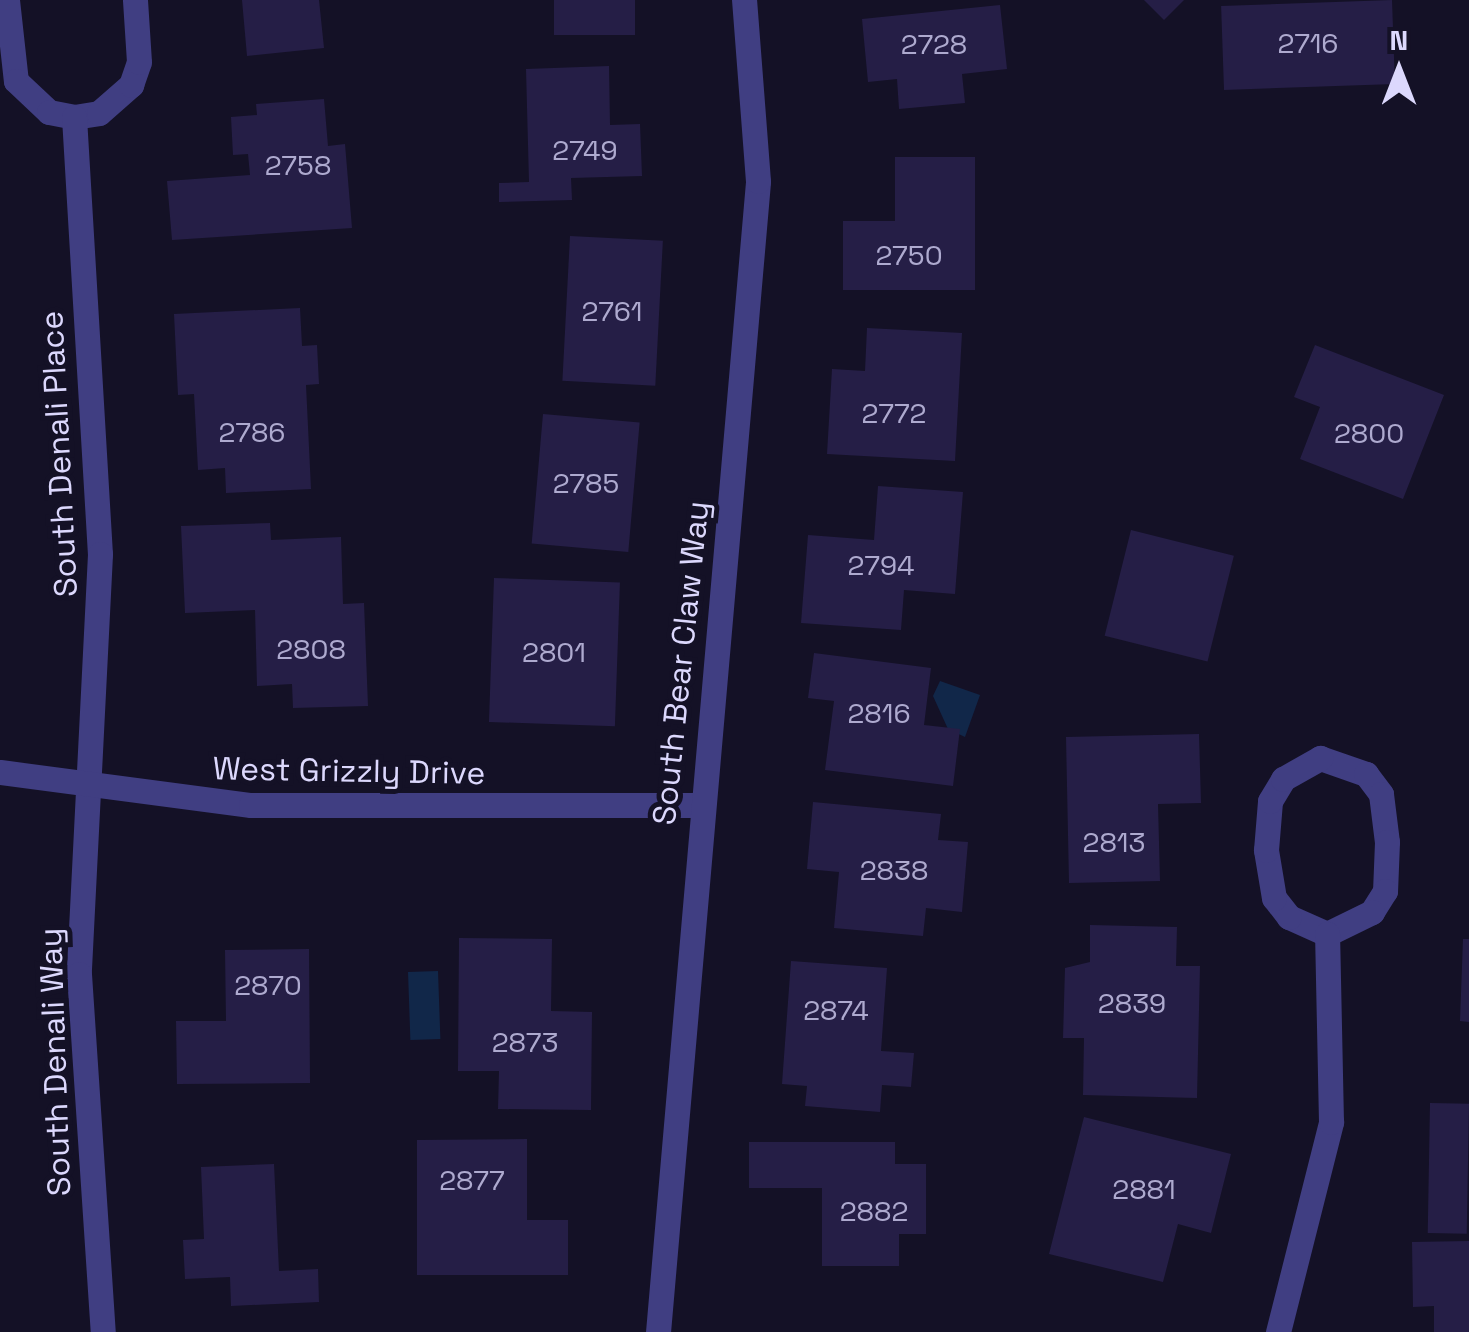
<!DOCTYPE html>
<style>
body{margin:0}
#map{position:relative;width:1469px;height:1332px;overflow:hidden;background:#141126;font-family:"Space Grotesk",sans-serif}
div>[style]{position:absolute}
.water>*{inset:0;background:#112749;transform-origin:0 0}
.building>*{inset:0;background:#251e46;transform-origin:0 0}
.minor>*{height:25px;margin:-12.5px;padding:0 12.5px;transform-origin:12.5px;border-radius:12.5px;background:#403e82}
span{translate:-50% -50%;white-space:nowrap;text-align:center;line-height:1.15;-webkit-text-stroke:10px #141126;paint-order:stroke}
.number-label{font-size:28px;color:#aeaacf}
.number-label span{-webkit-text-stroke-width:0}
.street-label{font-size:32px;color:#dcd8fd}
.north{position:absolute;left:1349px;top:20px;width:100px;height:100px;-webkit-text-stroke:8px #141126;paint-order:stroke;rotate:0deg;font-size:28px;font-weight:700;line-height:40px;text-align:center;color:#dcd8fd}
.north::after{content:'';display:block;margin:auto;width:35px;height:45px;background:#dcd8fd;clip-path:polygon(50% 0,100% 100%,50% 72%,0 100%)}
</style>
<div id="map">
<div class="water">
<div style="clip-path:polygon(940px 681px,980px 695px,965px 737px,948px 729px,933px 696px)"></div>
<div style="left:438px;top:971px;width:68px;height:30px;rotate:88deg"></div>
</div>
<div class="building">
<div style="clip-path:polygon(242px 0,319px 0,324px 48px,247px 56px)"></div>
<div style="left:554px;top:0;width:81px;height:35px"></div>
<div style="clip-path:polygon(1144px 0,1184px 0,1164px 20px)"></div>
<div style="left:1392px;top:0;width:84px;height:171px;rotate:88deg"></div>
<div style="clip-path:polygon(1000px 5px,1007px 69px,962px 74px,965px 103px,899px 109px,897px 79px,868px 82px,862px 19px)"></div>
<div style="clip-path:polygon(609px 66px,610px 125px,640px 124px,642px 176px,571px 178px,572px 200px,499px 202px,499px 183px,529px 182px,526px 69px)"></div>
<div style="clip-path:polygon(324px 99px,328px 146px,345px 144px,352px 228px,172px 240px,167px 181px,250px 175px,248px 154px,233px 155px,231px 117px,257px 115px,256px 104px)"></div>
<div style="clip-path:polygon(895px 157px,975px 157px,975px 290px,843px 290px,843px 221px,895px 221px)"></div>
<div style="left:570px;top:236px;width:93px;height:145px;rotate:3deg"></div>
<div style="clip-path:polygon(300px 308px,302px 346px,317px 345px,319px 384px,306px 385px,311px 489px,226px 493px,225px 468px,198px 470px,194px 394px,178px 395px,174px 314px)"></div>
<div style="clip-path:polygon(867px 328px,962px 333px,955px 461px,827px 454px,832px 369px,865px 371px)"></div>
<div style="clip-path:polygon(1315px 345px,1444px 395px,1403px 499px,1300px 459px,1320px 407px,1294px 397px)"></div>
<div style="left:543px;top:414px;width:97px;height:130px;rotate:5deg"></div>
<div style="clip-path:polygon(878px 486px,963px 492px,955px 594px,904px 590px,901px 630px,801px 623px,808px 535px,874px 540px)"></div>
<div style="clip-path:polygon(270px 523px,271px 540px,341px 537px,343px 604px,364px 603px,368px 706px,293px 708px,292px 684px,257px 686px,255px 610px,185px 613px,181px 526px)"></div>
<div style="left:1131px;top:530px;width:106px;height:109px;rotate:14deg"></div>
<div style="left:494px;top:578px;width:126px;height:144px;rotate:2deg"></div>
<div style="clip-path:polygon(814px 653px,931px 668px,924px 725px,960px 729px,953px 786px,825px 770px,834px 701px,808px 698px)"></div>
<div style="clip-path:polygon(1199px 734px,1201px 803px,1158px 804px,1160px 881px,1069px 883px,1066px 737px)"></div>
<div style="clip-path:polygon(813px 802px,941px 814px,938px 840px,968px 842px,962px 912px,926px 908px,923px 936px,834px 928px,839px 872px,807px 869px)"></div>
<div style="clip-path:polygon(1090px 925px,1177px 927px,1176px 966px,1200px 966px,1197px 1098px,1083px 1095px,1084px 1038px,1063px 1038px,1065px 968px,1090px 962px)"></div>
<div style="clip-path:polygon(459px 938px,552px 939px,551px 1011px,592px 1012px,591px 1110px,498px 1109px,499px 1071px,458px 1071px)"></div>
<div style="clip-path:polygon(1463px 939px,1469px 939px,1469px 1022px,1460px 1021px)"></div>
<div style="clip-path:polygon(309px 949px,310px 1083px,177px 1084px,176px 1021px,226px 1021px,225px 950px)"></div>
<div style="clip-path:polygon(791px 961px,887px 968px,881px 1051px,914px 1053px,911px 1087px,882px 1085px,880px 1112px,805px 1106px,807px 1086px,782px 1084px)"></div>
<div style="left:1430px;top:1103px;width:39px;height:130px;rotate:1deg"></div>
<div style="clip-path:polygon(1084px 1117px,1231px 1154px,1211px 1233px,1178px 1224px,1163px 1282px,1049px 1254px)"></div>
<div style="clip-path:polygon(527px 1139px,527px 1220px,568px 1220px,568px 1275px,417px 1275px,417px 1140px)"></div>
<div style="clip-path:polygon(749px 1142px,895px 1142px,895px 1164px,926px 1164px,926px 1234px,899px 1234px,899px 1266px,822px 1266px,822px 1188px,749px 1188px)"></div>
<div style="clip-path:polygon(274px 1164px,279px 1271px,318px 1269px,319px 1302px,231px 1306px,230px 1277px,185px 1279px,183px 1240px,204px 1239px,201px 1167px)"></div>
<div style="clip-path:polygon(1469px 1241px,1469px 1332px,1434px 1332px,1434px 1306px,1413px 1307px,1412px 1242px)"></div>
</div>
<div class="minor">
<div style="left:7px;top:0;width:81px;rotate:83.7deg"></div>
<div style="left:16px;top:81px;width:45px;rotate:43.2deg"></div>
<div style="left:49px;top:112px;width:25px;rotate:11deg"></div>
<div style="left:74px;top:117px;width:25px;rotate:-9deg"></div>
<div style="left:99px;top:113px;width:43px;rotate:-41.2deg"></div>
<div style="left:131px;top:85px;width:24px;rotate:-71deg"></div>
<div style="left:139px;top:62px;width:62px;rotate:-93.7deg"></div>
<div style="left:74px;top:117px;width:438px;rotate:86.6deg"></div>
<div style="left:100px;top:554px;width:421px;rotate:92.9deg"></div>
<div style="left:79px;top:974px;width:359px;rotate:86.2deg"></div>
<div style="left:1320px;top:758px;width:49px;rotate:19.2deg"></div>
<div style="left:1366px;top:774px;width:25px;rotate:53deg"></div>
<div style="left:1381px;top:794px;width:48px;rotate:82.9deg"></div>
<div style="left:1387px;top:842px;width:49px;rotate:92.3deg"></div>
<div style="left:1385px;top:891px;width:25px;rotate:122deg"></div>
<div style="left:1372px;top:912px;width:50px;rotate:153.9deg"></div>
<div style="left:1327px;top:934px;width:42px;rotate:-155.9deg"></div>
<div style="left:1289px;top:917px;width:24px;rotate:-128deg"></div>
<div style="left:1274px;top:898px;width:49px;rotate:-99.5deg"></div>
<div style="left:1266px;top:850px;width:49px;rotate:-85.3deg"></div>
<div style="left:1270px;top:801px;width:26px;rotate:-59deg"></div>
<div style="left:1283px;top:779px;width:43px;rotate:-29.6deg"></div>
<div style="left:0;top:772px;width:253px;rotate:7.5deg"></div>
<div style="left:251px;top:805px;width:447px"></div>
<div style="left:658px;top:1332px;width:1155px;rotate:-85.03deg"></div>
<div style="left:758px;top:181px;width:182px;rotate:-94.4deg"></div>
<div style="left:1278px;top:1332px;width:217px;rotate:-75.8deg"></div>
<div style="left:1331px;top:1122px;width:188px;rotate:-91.2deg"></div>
</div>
<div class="number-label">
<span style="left:1308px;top:43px">2716</span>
<span style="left:934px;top:44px">2728</span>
<span style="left:585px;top:150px">2749</span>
<span style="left:298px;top:165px">2758</span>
<span style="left:909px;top:255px">2750</span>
<span style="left:612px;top:311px">2761</span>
<span style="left:894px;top:413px">2772</span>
<span style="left:252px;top:432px">2786</span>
<span style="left:1369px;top:433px">2800</span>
<span style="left:586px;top:483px">2785</span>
<span style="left:881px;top:565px">2794</span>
<span style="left:311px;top:649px">2808</span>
<span style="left:554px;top:652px">2801</span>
<span style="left:879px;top:713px">2816</span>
<span style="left:1114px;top:842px">2813</span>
<span style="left:894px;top:870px">2838</span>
<span style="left:268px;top:985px">2870</span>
<span style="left:1132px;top:1003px">2839</span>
<span style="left:836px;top:1010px">2874</span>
<span style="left:525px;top:1042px">2873</span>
<span style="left:472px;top:1180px">2877</span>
<span style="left:1144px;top:1189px">2881</span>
<span style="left:874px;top:1211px">2882</span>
</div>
<div class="street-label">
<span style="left:59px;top:454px;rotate:-93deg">South Denali Place</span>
<span style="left:681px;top:663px;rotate:-84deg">South Bear Claw Way</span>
<span style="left:349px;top:771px;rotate:1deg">West Grizzly Drive</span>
<span style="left:55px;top:1062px;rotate:-92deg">South Denali Way</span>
</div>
<div class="north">N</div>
</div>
